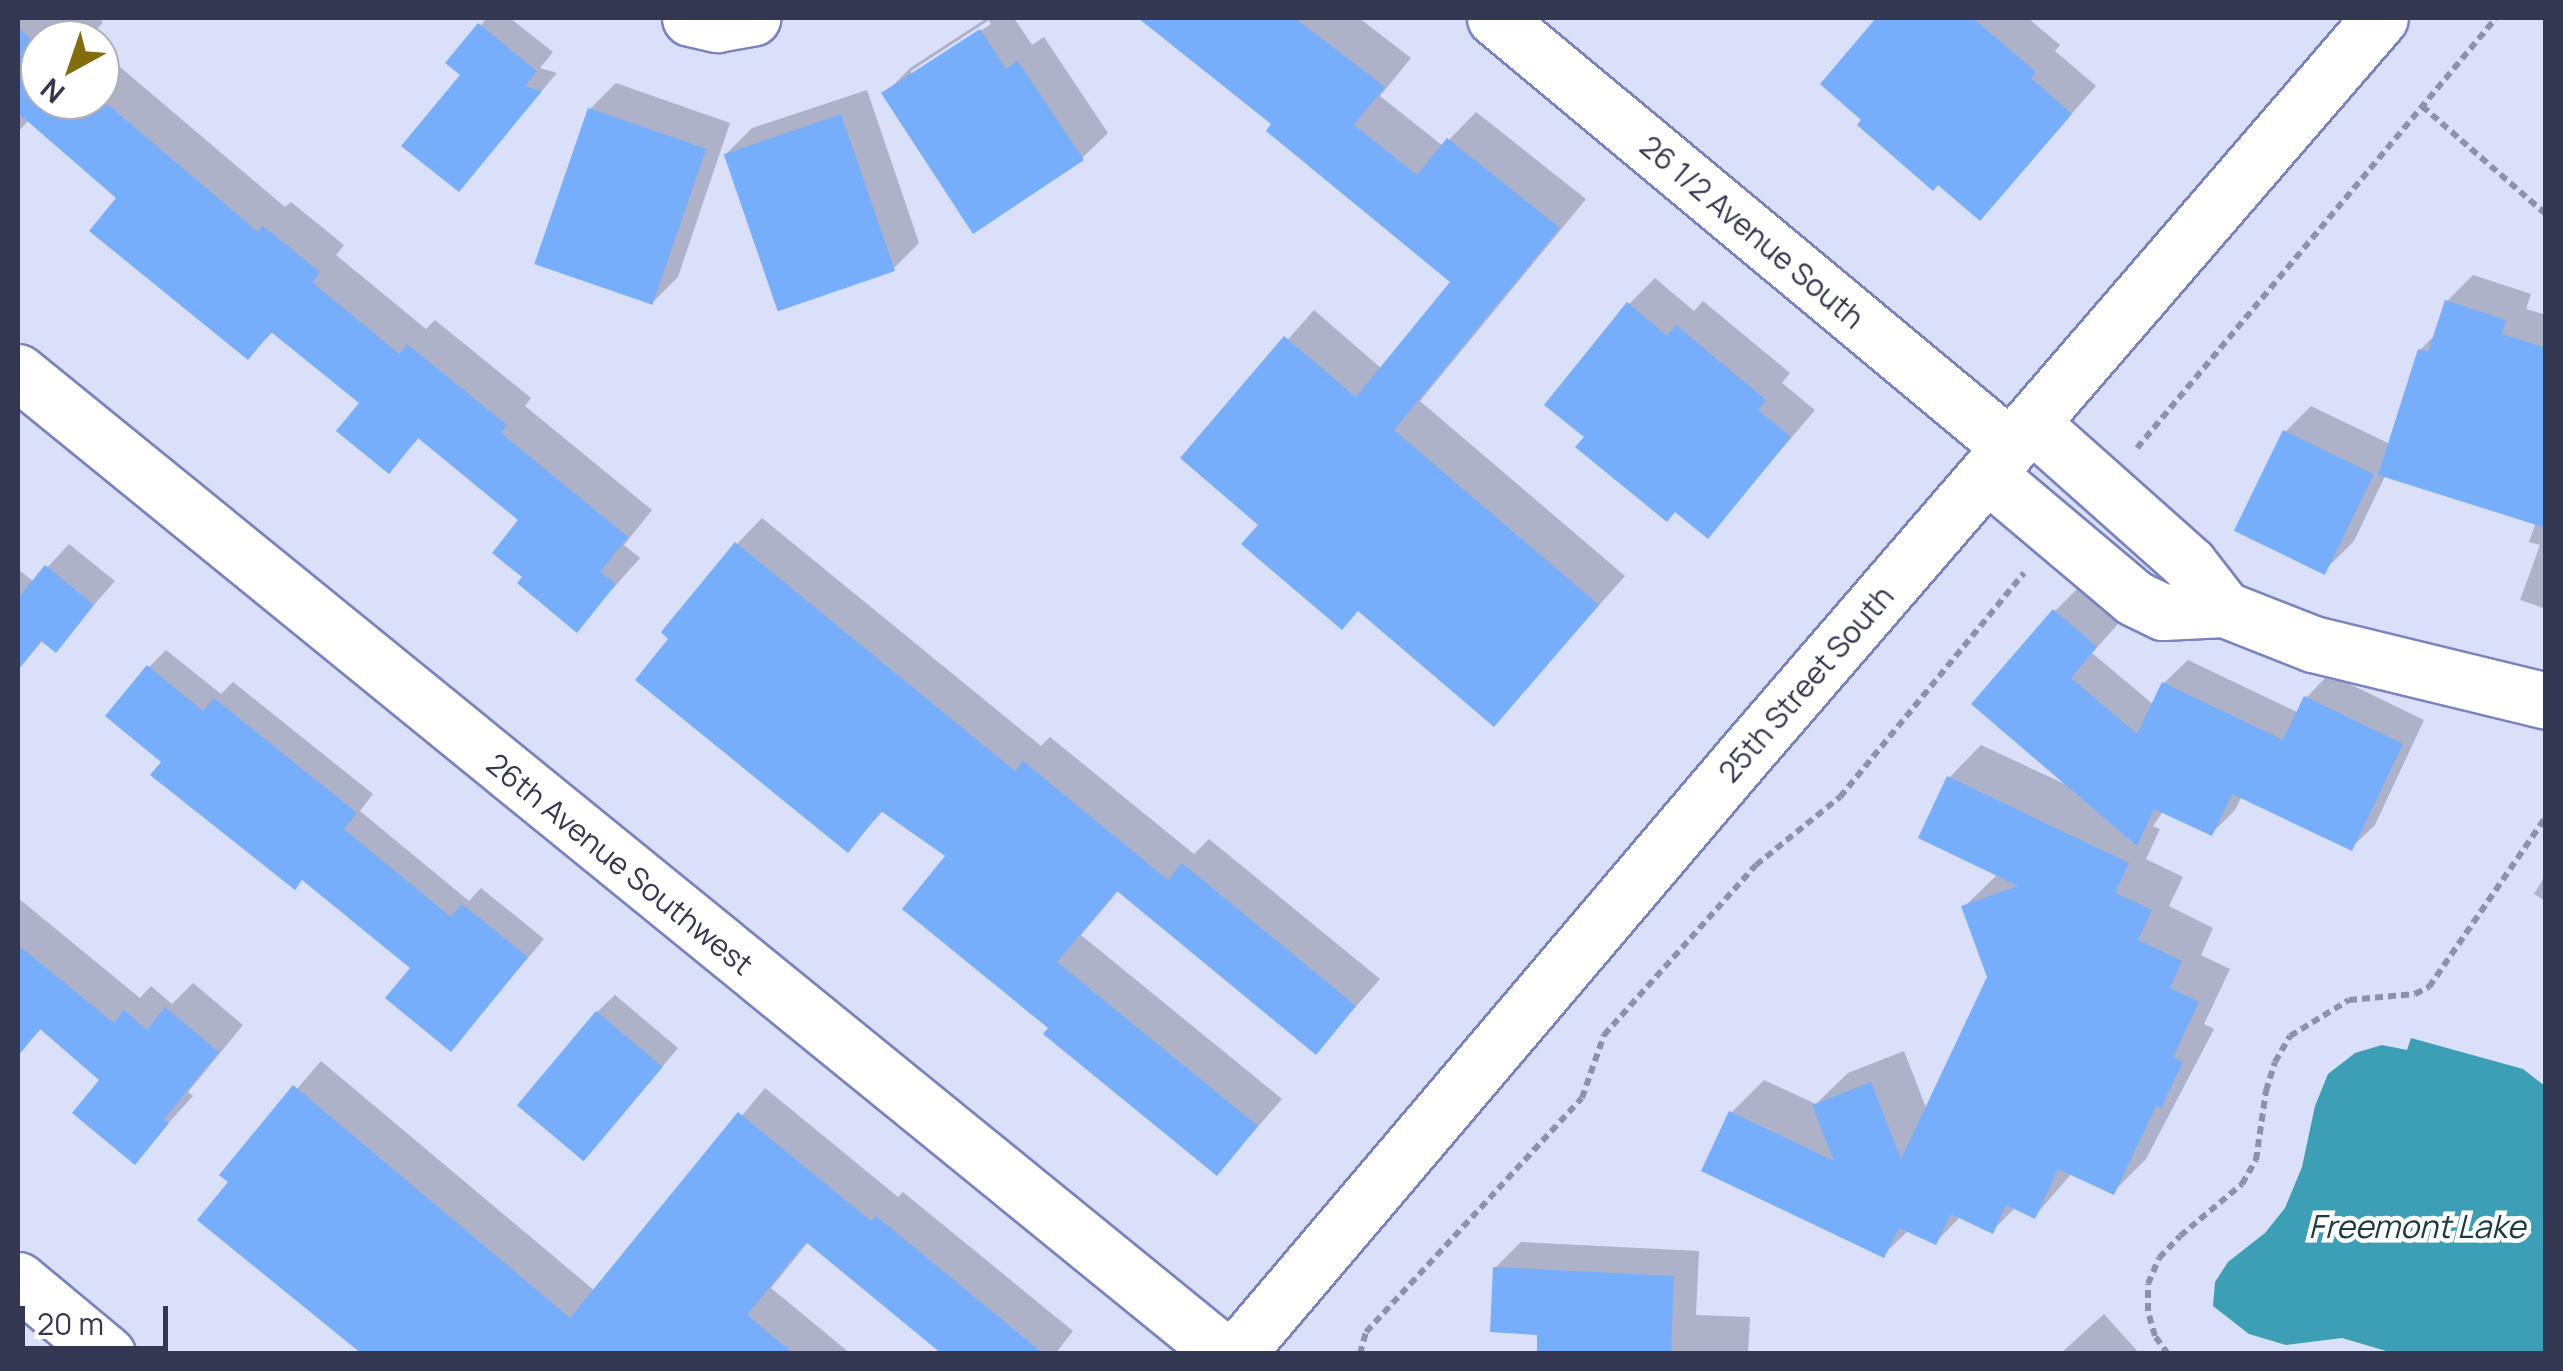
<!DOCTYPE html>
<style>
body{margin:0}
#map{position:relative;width:2563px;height:1371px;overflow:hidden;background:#dadffa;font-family:Manrope,sans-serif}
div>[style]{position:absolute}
.water>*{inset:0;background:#3d9fb6}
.shadow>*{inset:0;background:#0003}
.building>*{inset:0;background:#76aefc;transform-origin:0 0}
.path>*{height:6px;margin-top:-3px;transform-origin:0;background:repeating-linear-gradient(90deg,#8d91ac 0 8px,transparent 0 13px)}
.roads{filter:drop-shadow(2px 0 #7983c0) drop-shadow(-2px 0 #7983c0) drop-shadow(0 2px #7983c0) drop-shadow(0 -2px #7983c0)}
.minor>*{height:55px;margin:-27.5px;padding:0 27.5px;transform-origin:27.5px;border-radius:27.5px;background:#fff}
.major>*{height:55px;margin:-27.5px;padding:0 27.5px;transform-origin:27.5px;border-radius:27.5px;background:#fff}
span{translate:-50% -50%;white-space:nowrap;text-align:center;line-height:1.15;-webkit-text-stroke:9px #fff;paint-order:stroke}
.street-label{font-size:30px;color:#333751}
.water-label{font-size:32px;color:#1c3a41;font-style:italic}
.frame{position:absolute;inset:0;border:20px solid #333751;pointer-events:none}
.north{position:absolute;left:20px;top:20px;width:100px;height:100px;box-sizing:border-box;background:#fff;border:2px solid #adafb9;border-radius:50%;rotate:220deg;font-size:28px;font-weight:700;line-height:40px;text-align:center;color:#333751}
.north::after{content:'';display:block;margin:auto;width:35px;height:45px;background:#816e0a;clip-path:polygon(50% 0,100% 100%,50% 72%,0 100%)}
.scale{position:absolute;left:20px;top:1306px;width:148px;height:45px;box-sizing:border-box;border:5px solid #333751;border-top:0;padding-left:12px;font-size:30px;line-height:35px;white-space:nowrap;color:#333751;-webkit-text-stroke:8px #fff;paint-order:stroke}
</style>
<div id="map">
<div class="water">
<div style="clip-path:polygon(2411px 1038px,2523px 1069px,2545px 1086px,2545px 1353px,2393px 1353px,2342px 1338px,2286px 1345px,2249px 1334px,2213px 1306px,2215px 1282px,2228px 1262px,2265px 1233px,2285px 1208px,2302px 1167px,2315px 1106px,2328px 1074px,2355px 1053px,2382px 1045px,2407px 1050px)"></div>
</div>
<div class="shadow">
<div style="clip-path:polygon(18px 18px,98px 18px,103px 22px,88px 40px,40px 40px,40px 100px,100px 100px,100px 50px,285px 207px,291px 202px,344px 245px,336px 255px,426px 329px,435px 320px,531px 398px,525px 406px,652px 510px,624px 545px,640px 558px,577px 629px,525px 576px,522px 520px,420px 437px,389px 470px,363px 402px,274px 331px,248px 357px,120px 198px,29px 120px,18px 132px)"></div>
<div style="clip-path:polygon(487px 18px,510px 18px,553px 52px,540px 68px,557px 73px,459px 189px,463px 74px,448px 63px)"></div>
<div style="clip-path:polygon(evenodd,987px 18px,1014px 18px,1032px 45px,1044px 37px,1108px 133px,1082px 158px,885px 94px,910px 68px,987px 18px,989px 20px,991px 24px,911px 77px,911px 71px,989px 20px)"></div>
<div style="clip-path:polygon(1142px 18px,1359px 18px,1411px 58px,1380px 96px,1443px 146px,1476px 112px,1586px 199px,1420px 401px,1625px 576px,1494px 724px,1183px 458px,1314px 310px,1382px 369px,1454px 282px,1275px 124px)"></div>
<div style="clip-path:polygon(1880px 18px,2028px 18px,2060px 45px,2055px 51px,2096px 86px,1980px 218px,1823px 83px)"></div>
<div style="clip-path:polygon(616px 83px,730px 123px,678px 277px,652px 303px,590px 109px)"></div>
<div style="clip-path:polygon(867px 90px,919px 243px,893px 269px,726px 154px,752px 128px)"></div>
<div style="clip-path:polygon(2473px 275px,2531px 294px,2526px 309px,2546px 315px,2546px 609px,2520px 600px,2540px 545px,2529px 542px,2536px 522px,2386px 474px,2354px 541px,2328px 567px,2285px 432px,2311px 406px,2390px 444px,2420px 350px,2436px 334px,2447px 301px)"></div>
<div style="clip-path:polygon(1655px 278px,1694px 311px,1703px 301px,1790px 373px,1782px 383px,1815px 410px,1708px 536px,1587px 437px,1629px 304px)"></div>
<div style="clip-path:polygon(762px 518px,1041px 746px,1050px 737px,1194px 854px,1209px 839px,1380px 979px,1316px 1052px,1119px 890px,1081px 935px,1282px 1099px,1217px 1173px,1051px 1028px,948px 856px,884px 810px,848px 849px,672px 639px,737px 544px)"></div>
<div style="clip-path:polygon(69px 544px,115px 581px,55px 649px,43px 640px,18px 670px,18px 569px,34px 582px)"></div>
<div style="clip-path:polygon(2078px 588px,2119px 623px,2092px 653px,2154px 705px,2164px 683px,2188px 660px,2299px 713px,2306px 698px,2329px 674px,2424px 720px,2375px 825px,2351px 848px,2242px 796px,2235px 810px,2212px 833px,2164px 810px,2153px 826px,2160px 829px,2146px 859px,2183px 877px,2169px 906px,2213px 928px,2201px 955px,2230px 969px,2204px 1024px,2214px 1029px,2146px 1159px,2113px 1192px,2072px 1173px,2035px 1216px,2016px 1207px,1992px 1231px,1961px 1216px,1936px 1242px,1909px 1230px,1883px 1255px,1731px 1113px,1764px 1080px,1816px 1104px,1848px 1073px,1904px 1051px,1927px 1110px,1990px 977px,1964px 907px,1998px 874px,1949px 778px,1981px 745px,2067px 785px,2055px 611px)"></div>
<div style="clip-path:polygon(166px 650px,221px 694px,233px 682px,373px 794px,360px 811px,469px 901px,481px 888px,544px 939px,451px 1049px,413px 968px,165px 761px,149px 667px)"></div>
<div style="clip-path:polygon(2546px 874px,2546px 901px,2534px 894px)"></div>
<div style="clip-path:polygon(18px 898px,140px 998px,151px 986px,172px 1004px,193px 983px,243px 1025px,188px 1092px,193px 1096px,134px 1161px,103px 1079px,42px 1028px,18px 1054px)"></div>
<div style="clip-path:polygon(615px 995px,678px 1048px,586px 1158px,597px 1012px)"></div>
<div style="clip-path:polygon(321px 1061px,595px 1291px,765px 1088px,898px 1197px,903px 1192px,1073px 1331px,1055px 1354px,945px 1354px,809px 1241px,771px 1288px,851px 1354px,444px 1354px,223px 1175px)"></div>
<div style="clip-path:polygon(1521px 1242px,1699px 1251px,1696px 1315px,1750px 1317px,1748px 1354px,1539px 1354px,1540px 1332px,1495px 1268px)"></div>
<div style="clip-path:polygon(2104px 1314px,2140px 1354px,2060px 1354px)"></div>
</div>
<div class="building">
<div style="clip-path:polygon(1138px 18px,1295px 18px,1385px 87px,1354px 125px,1417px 175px,1447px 138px,1560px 228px,1394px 430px,1599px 605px,1494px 727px,1358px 611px,1342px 630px,1241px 544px,1258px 525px,1180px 458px,1284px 336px,1356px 397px,1450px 282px,1266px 131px,1271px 124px)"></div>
<div style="clip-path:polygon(1876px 18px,1973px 18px,2036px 72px,2031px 78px,2072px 114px,1980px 221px,1938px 185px,1933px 191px,1857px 125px,1861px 120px,1820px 84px)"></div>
<div style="clip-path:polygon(478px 23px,537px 71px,525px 86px,542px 91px,459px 192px,401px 146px,460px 75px,445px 63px)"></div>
<div style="clip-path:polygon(18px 28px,40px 47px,40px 100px,100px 98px,258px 232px,263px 226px,320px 272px,312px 282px,399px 354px,407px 344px,507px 425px,501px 433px,628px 537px,600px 572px,616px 584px,577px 633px,517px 583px,522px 577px,492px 553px,518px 520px,418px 438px,389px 474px,336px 431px,359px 403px,271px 332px,248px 360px,89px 231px,116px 198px,18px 113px)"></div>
<div style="clip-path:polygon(980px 29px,1006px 69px,1018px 61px,1084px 160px,973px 234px,881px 93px)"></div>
<div style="left:588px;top:108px;width:125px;height:165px;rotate:19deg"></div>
<div style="left:841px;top:114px;width:166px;height:124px;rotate:71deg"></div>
<div style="clip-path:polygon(2445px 300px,2506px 320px,2502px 334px,2546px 348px,2546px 528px,2378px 475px,2418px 349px,2428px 352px)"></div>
<div style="clip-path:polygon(1627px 302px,1667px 336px,1676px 325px,1766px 400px,1758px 410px,1791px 437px,1708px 539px,1675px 512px,1667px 522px,1575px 447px,1584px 437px,1544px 405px)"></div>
<div style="left:2283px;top:430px;width:101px;height:112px;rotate:26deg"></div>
<div style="clip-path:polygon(735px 542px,1015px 771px,1023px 761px,1168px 880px,1182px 863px,1356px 1006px,1316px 1055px,1117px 891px,1057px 962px,1258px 1126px,1217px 1176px,1043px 1034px,1048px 1028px,902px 909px,945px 856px,881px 811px,848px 853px,635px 680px,668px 639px,661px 632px)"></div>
<div style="clip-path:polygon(45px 565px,94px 605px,56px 653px,41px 641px,18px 670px,18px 598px)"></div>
<div style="clip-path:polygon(2053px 609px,2097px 647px,2071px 678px,2137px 734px,2162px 682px,2283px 740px,2304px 696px,2403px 744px,2352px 851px,2232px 794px,2212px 836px,2154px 809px,2137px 846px,1971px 704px)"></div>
<div style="clip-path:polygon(147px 665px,203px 711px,214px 698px,357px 813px,344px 829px,451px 917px,462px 904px,528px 957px,451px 1052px,385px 998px,410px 968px,302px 880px,295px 890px,150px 775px,161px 762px,105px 716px)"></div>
<div style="clip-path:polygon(1947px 776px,2129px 863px,2115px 893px,2152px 910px,2138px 940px,2182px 961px,2170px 988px,2199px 1002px,2173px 1057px,2183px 1062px,2161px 1108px,2156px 1106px,2114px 1195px,2058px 1169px,2035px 1219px,2006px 1205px,1993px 1234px,1951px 1214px,1936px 1245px,1899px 1228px,1884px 1258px,1701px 1171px,1729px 1111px,1834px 1161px,1812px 1105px,1871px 1082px,1901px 1159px,1987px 977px,1961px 906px,2018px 886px,1918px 838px)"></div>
<div style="clip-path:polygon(18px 945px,114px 1023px,124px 1010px,147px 1030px,165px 1007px,219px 1052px,164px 1119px,169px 1123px,135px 1165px,72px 1113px,99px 1080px,40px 1029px,18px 1056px)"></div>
<div style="left:596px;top:1011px;width:87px;height:123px;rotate:40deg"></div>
<div style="clip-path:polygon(293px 1085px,570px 1318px,738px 1112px,871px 1221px,876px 1216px,1044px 1354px,942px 1354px,806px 1242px,747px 1315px,794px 1354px,362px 1354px,197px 1220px,228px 1182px,219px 1175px)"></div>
<div style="clip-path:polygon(1493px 1267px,1674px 1276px,1671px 1354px,1537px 1354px,1537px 1335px,1490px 1332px)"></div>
</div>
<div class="path">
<div style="left:2422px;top:106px;width:164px;rotate:41.1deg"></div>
<div style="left:2137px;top:448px;width:560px;rotate:-50.14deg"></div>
<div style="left:1360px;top:1354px;width:23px;rotate:-75deg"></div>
<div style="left:1366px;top:1332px;width:318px;rotate:-47.3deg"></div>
<div style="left:1582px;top:1098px;width:67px;rotate:-70.8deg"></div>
<div style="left:1604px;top:1035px;width:228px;rotate:-48.2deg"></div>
<div style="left:1756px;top:865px;width:108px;rotate:-39deg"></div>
<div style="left:1840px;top:797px;width:290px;rotate:-50.6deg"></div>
<div style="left:2168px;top:1354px;width:22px;rotate:-126deg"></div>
<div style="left:2155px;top:1336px;width:26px;rotate:-106deg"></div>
<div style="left:2148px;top:1311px;width:27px;rotate:-90deg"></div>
<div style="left:2148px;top:1284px;width:28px;rotate:-67deg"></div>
<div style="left:2159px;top:1258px;width:30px;rotate:-46deg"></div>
<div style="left:2180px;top:1236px;width:81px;rotate:-40deg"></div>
<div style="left:2242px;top:1184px;width:28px;rotate:-60deg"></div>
<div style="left:2256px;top:1160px;width:70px;rotate:-81.8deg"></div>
<div style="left:2266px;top:1091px;width:30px;rotate:-73deg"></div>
<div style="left:2275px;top:1062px;width:30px;rotate:-60deg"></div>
<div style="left:2290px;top:1036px;width:69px;rotate:-31.4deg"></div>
<div style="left:2349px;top:1000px;width:66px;rotate:-5.2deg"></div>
<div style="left:2415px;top:994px;width:16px;rotate:-27deg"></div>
<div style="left:2429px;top:987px;width:206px;rotate:-55.5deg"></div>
</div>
<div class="roads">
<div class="minor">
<div style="left:690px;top:18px;width:28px;rotate:13deg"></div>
<div style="left:717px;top:24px;width:36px;rotate:-10deg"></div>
<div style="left:1495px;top:18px;width:670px;rotate:39.79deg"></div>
<div style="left:18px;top:372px;width:1555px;rotate:39.15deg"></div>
<div style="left:2031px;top:423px;width:212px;rotate:41.7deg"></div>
<div style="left:2189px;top:564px;width:57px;rotate:52.1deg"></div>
<div style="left:1987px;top:474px;width:192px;rotate:40.1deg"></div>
<div style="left:2134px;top:598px;width:32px;rotate:26deg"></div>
<div style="left:2163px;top:612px;width:61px;rotate:-2.8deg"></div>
<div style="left:2224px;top:609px;width:96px;rotate:21.5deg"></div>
<div style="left:2313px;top:644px;width:240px;rotate:13.7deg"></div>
<div style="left:18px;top:1280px;width:116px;rotate:39.7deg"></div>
</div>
<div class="major">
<div style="left:1236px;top:1354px;width:778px;rotate:-49.69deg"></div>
<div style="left:1739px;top:761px;width:981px;rotate:-49.22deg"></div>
</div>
</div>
<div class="street-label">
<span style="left:1752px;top:232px;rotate:40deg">26 1/2 Avenue South</span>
<span style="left:1806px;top:684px;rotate:-49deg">25th Street South</span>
<span style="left:620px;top:864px;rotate:39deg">26th Avenue Southwest</span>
</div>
<div class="water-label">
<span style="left:2417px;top:1226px">Freemont Lake</span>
</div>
<div class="frame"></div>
<div class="north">N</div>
<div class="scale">20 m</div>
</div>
